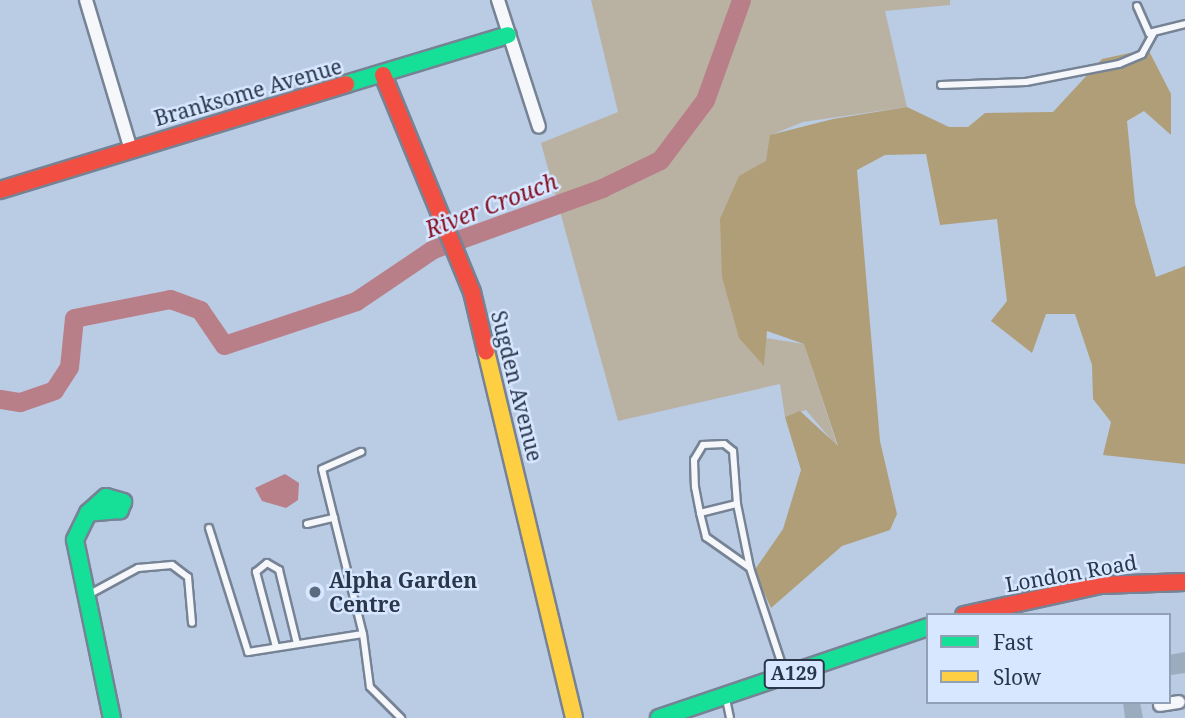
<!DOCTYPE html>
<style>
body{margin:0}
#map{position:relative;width:1185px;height:718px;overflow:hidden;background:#bacbe4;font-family:"Noto Serif",serif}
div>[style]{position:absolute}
.green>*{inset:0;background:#b9b2a3}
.forest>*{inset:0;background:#af9e77}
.water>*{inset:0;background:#b97f88}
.river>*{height:19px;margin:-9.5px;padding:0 9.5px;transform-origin:9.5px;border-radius:9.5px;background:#b97f88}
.building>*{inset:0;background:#9bacbf}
.roads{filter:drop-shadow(2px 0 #768395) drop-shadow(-2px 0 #768395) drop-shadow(0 2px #768395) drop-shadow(0 -2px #768395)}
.lane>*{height:6px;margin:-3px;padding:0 3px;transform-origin:3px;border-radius:3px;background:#f5f7fb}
.street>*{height:12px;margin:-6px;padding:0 6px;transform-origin:6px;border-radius:6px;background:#f5f7fb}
.fast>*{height:16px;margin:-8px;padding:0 8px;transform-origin:8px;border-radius:8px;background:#16e098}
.slow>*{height:16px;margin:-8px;padding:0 8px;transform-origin:8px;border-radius:8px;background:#ffcf43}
.jam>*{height:16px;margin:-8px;padding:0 8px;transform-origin:8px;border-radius:8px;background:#f24e42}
.dots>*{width:19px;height:19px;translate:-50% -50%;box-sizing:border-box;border:4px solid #d7e7ff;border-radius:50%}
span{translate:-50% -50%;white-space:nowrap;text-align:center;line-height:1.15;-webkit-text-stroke:5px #d7e7ff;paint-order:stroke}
.shield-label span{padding:2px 5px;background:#d7e7ff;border:2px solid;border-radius:5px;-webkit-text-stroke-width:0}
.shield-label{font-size:19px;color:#2a3649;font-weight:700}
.street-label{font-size:21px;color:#2a3649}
.poi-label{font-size:21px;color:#2a3649;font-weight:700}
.left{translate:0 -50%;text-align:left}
.water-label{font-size:23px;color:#841224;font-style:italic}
.legend{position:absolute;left:926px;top:613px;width:245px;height:91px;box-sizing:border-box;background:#d7e7ff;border:2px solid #92a0b6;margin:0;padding:9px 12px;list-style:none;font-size:21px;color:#2a3649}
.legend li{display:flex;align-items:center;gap:14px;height:35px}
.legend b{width:35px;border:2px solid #92a0b6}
</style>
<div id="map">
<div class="green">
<div style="clip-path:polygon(591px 0,950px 0,950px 5px,885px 11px,907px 107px,803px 122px,771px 135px,764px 366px,766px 338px,804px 344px,838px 448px,806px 410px,785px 417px,780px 384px,618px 421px,541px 143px,618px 112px)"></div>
</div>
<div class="forest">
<div style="clip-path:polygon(1148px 49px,1171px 94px,1171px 135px,1144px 111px,1127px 121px,1135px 203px,1156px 277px,1185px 266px,1185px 464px,1103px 455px,1111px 422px,1093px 399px,1092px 365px,1075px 314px,1046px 314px,1032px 353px,991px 321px,1007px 301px,997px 219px,940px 225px,926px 154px,885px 155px,857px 170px,880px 441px,897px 514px,890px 530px,842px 546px,771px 608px,754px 571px,783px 529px,801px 470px,785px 417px,800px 411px,838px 446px,804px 344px,767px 331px,764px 366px,739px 338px,722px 277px,720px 219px,739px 176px,766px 161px,770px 135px,833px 119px,907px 107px,949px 127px,968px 127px,985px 113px,1053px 112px,1102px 59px)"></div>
</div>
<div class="water">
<div style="clip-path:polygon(285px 474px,299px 483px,298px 500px,286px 508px,262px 501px,255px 488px)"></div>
</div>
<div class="river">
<div style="left:0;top:399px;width:20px;rotate:9deg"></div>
<div style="left:20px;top:402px;width:36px;rotate:-19deg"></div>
<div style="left:54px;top:390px;width:27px;rotate:-57deg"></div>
<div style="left:69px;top:367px;width:49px;rotate:-84.2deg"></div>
<div style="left:74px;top:318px;width:98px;rotate:-11.2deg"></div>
<div style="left:170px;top:299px;width:32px;rotate:20deg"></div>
<div style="left:200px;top:310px;width:42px;rotate:55.6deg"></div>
<div style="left:224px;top:345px;width:139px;rotate:-18.4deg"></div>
<div style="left:356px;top:301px;width:93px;rotate:-34deg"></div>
<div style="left:433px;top:249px;width:180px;rotate:-19.8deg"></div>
<div style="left:602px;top:188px;width:64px;rotate:-25.8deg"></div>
<div style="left:660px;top:160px;width:75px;rotate:-53.1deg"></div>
<div style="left:705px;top:100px;width:106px;rotate:-70.2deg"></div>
</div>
<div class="building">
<div style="clip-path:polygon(1185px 652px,1185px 673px,1171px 675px,1169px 655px)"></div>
<div style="clip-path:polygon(1123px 702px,1140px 702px,1143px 718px,1125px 718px)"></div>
</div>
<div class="roads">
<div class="lane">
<div style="left:1137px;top:6px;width:30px;rotate:66deg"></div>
<div style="left:1149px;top:33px;width:37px;rotate:-14deg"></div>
<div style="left:941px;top:85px;width:85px;rotate:-2deg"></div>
<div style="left:1026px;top:82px;width:95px;rotate:-11deg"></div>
<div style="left:1119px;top:64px;width:25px;rotate:-23deg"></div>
<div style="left:1142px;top:54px;width:23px;rotate:-61deg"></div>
<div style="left:737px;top:504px;width:65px;rotate:78.5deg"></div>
<div style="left:700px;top:513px;width:38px;rotate:-14deg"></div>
<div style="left:737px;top:504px;width:53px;rotate:-94.3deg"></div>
<div style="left:733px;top:451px;width:11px;rotate:-142deg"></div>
<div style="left:724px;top:444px;width:21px;rotate:177deg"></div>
<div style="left:703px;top:445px;width:17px;rotate:121deg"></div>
<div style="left:694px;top:460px;width:27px;rotate:88deg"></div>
<div style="left:695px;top:487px;width:26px;rotate:79deg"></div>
<div style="left:700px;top:513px;width:25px;rotate:76deg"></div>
<div style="left:706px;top:537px;width:54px;rotate:35.2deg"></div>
<div style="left:750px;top:568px;width:108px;rotate:71.7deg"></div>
<div style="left:334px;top:518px;width:50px;rotate:-103.8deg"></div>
<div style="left:322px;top:469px;width:43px;rotate:-23.6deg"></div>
<div style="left:307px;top:524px;width:28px;rotate:-13deg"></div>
<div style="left:334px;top:518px;width:120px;rotate:76deg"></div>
<div style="left:209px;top:528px;width:130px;rotate:72.5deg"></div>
<div style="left:248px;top:652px;width:116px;rotate:-8.9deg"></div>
<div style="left:363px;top:634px;width:53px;rotate:82.5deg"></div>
<div style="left:370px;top:687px;width:44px;rotate:45deg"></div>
<div style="left:88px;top:595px;width:57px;rotate:-28.4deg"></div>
<div style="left:138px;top:568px;width:34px;rotate:-5deg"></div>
<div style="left:172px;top:565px;width:20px;rotate:37deg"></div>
<div style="left:188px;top:577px;width:46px;rotate:85deg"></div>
<div style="left:276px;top:647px;width:78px;rotate:-104.9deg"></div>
<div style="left:256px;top:572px;width:14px;rotate:-39deg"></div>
<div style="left:267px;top:563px;width:14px;rotate:30deg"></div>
<div style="left:279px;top:570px;width:76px;rotate:76.3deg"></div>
<div style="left:726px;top:699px;width:19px;rotate:78deg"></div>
</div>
<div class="street">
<div style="left:86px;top:0;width:153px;rotate:73.3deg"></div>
<div style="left:498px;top:0;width:133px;rotate:72.1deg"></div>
<div style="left:1160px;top:705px;width:19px;rotate:-9deg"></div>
</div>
<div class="fast">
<div style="left:346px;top:84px;width:169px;rotate:-16.8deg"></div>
<div style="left:88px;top:513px;width:24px;rotate:-42deg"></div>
<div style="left:106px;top:497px;width:18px;rotate:16deg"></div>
<div style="left:123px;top:502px;width:9px;rotate:111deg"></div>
<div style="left:120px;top:510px;width:32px;rotate:175deg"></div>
<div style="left:88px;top:513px;width:30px;rotate:116deg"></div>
<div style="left:75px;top:540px;width:182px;rotate:78.3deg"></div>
<div style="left:659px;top:718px;width:284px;rotate:-18.7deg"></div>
</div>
<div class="slow">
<div style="left:486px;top:351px;width:377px;rotate:76.5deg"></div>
</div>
<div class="jam">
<div style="left:383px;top:75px;width:235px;rotate:67.7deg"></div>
<div style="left:472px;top:292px;width:61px;rotate:76.7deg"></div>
<div style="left:0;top:190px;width:362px;rotate:-17deg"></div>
<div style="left:964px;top:615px;width:140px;rotate:-12.4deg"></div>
<div style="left:1101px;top:585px;width:84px;rotate:-2deg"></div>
</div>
</div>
<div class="dots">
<div style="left:315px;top:592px;background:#5c6a7f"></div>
</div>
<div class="shield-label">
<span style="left:794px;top:674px">A129</span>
</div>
<div class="street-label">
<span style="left:248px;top:92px;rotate:-16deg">Branksome Avenue</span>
<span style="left:517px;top:386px;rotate:76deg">Sugden Avenue</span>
<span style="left:1071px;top:573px;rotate:-10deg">London Road</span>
</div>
<div class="poi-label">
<span class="left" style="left:329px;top:592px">Alpha Garden<br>Centre</span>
</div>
<div class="water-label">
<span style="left:491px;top:205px;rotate:-21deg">River Crouch</span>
</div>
<ul class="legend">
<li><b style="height:9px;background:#16e098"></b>Fast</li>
<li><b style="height:9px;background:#ffcf43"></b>Slow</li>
</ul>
</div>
